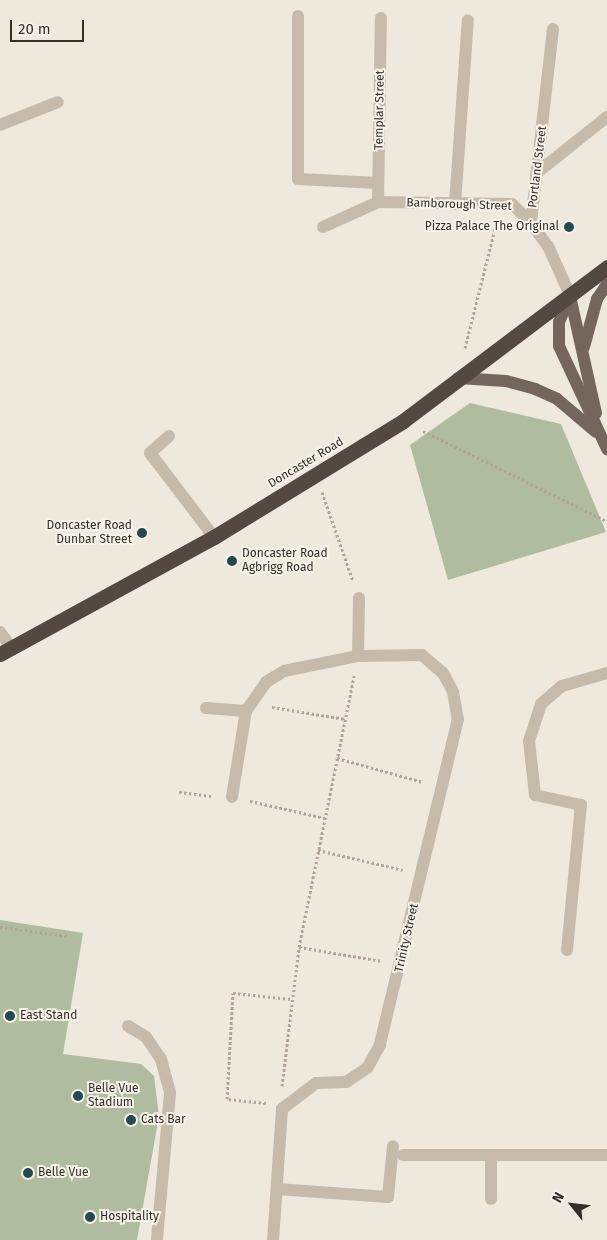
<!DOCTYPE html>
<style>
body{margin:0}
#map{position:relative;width:607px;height:1240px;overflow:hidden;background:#efe8dd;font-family:"Fira Sans",sans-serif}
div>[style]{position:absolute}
.green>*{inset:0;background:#b0bc9f}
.path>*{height:3px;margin-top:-1.5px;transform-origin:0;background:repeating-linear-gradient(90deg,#b1a495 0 2.5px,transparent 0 5px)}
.minor>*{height:12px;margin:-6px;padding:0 6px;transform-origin:6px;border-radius:6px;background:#c6baab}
.major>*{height:12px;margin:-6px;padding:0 6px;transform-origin:6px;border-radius:6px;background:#74665c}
.highway>*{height:15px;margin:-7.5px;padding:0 7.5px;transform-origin:7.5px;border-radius:7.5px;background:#544941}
.dots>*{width:14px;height:14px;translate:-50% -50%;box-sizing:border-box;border:2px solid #f7f2e9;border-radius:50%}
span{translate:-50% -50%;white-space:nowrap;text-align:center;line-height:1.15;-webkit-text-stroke:4px #f7f2e9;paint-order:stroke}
.street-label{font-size:12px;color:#342e29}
.poi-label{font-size:12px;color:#342e29}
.right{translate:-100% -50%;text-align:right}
.left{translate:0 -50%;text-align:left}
.north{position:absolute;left:547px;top:1180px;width:50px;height:50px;-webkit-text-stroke:4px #f7f2e9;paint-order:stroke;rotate:299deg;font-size:14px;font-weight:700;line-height:20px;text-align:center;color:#342e29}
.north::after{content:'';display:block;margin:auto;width:18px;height:22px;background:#342e29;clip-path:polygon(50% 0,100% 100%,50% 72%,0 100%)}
.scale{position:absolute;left:10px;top:20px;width:74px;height:22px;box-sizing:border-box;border:2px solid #342e29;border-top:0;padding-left:6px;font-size:15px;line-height:18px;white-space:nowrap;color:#342e29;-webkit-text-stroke:4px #f7f2e9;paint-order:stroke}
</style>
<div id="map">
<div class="green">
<div style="clip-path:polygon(470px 403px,561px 424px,606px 532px,448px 580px,410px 445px)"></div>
<div style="clip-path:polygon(0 920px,83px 933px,63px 1054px,141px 1064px,154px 1076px,159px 1116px,137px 1240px,0 1240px)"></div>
</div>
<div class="path">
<div style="left:465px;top:348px;width:131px;rotate:-75.9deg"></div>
<div style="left:423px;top:431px;width:205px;rotate:26.1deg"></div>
<div style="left:322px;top:492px;width:94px;rotate:70.8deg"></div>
<div style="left:272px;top:707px;width:74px;rotate:9.3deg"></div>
<div style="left:337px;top:758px;width:89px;rotate:15.6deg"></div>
<div style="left:179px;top:792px;width:35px;rotate:7deg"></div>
<div style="left:250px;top:801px;width:77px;rotate:12.8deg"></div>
<div style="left:318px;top:850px;width:87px;rotate:13.2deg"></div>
<div style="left:0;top:927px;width:68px;rotate:7.7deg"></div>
<div style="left:299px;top:947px;width:84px;rotate:9.6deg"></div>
<div style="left:282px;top:1086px;width:140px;rotate:-83deg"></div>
<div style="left:299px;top:947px;width:277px;rotate:-78.5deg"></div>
<div style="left:266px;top:1103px;width:39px;rotate:-174deg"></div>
<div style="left:227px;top:1099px;width:106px;rotate:-86.8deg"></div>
<div style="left:233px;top:993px;width:59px;rotate:5.8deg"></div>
</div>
<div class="minor">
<div style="left:298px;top:16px;width:163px;rotate:90deg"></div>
<div style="left:298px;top:179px;width:80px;rotate:2.9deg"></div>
<div style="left:553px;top:29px;width:195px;rotate:96.5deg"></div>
<div style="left:531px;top:223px;width:29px;rotate:54deg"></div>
<div style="left:548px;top:246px;width:54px;rotate:65.8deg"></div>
<div style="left:0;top:125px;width:62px;rotate:-21.6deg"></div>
<div style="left:538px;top:172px;width:88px;rotate:-38.6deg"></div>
<div style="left:378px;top:202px;width:184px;rotate:-89.1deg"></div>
<div style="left:455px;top:204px;width:184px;rotate:-86deg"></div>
<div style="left:323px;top:227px;width:60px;rotate:-24.4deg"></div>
<div style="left:378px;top:202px;width:134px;rotate:0.9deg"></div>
<div style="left:512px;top:204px;width:27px;rotate:45deg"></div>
<div style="left:169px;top:436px;width:25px;rotate:138deg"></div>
<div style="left:150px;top:453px;width:106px;rotate:52.7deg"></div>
<div style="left:0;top:632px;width:19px;rotate:54deg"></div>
<div style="left:358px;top:656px;width:58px;rotate:-89deg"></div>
<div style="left:206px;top:708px;width:40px;rotate:4.3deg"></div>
<div style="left:232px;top:797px;width:87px;rotate:-80.8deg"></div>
<div style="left:246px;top:711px;width:35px;rotate:-55deg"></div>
<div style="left:266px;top:682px;width:21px;rotate:-31deg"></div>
<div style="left:284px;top:671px;width:76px;rotate:-11.5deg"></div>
<div style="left:358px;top:656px;width:64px;rotate:-0.9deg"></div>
<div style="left:422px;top:655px;width:28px;rotate:41deg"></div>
<div style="left:443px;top:673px;width:21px;rotate:62deg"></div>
<div style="left:453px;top:692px;width:27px;rotate:80deg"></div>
<div style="left:458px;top:719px;width:335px;rotate:103.5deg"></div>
<div style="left:380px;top:1045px;width:26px;rotate:119deg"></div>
<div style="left:367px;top:1068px;width:25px;rotate:146deg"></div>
<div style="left:346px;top:1082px;width:30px;rotate:178deg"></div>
<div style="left:316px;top:1083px;width:43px;rotate:142.6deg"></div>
<div style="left:282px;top:1109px;width:131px;rotate:93.9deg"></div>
<div style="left:567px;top:950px;width:146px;rotate:-84.5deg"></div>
<div style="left:581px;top:805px;width:47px;rotate:-167.7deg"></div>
<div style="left:535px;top:795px;width:54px;rotate:-96.3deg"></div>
<div style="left:529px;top:741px;width:39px;rotate:-72deg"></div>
<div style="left:541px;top:704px;width:28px;rotate:-41deg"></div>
<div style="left:562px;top:686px;width:47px;rotate:-16.1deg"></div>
<div style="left:128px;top:1026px;width:21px;rotate:31deg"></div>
<div style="left:146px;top:1037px;width:27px;rotate:56deg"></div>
<div style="left:161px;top:1059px;width:35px;rotate:75deg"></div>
<div style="left:170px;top:1093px;width:148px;rotate:95.1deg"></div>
<div style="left:403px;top:1155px;width:204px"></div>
<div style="left:277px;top:1189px;width:111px;rotate:4.1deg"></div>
<div style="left:388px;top:1197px;width:51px;rotate:-84.4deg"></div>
<div style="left:491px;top:1199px;width:44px;rotate:-90deg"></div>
</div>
<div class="major">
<div style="left:570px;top:295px;width:29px;rotate:112deg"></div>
<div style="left:559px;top:322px;width:24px;rotate:90deg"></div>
<div style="left:559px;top:346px;width:114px;rotate:65deg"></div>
<div style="left:570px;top:296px;width:120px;rotate:77.5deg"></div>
<div style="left:584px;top:347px;width:50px;rotate:-74.8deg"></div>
<div style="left:597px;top:299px;width:18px;rotate:-56deg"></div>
<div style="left:458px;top:378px;width:48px;rotate:3.6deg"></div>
<div style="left:506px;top:381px;width:30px;rotate:15deg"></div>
<div style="left:535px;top:389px;width:24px;rotate:24deg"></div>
<div style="left:557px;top:399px;width:51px;rotate:40.2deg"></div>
</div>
<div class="highway">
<div style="left:0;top:654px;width:244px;rotate:-28.7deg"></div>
<div style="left:214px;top:537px;width:222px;rotate:-31.5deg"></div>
<div style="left:403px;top:421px;width:256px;rotate:-37deg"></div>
</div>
<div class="dots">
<div style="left:569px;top:227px;background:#244951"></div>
<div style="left:142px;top:533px;background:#244951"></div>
<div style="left:232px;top:561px;background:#244951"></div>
<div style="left:10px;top:1016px;background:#244951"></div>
<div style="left:78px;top:1096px;background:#244951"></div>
<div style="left:131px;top:1120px;background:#244951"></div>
<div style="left:28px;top:1173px;background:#244951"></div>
<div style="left:90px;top:1217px;background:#244951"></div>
</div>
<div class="street-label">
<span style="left:380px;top:110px;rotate:-89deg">Templar Street</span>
<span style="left:538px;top:167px;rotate:-83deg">Portland Street</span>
<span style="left:459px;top:205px;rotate:2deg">Bamborough Street</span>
<span style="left:306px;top:463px;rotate:-31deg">Doncaster Road</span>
<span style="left:407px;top:938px;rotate:-77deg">Trinity Street</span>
</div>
<div class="poi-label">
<span class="right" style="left:559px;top:227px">Pizza Palace The Original</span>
<span class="right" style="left:132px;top:533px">Doncaster Road<br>Dunbar Street</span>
<span class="left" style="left:242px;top:561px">Doncaster Road<br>Agbrigg Road</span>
<span class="left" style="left:20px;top:1016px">East Stand</span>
<span class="left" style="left:88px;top:1096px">Belle Vue<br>Stadium</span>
<span class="left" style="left:141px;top:1120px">Cats Bar</span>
<span class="left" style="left:38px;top:1173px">Belle Vue</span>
<span class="left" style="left:100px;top:1217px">Hospitality</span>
</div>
<div class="north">N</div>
<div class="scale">20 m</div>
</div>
